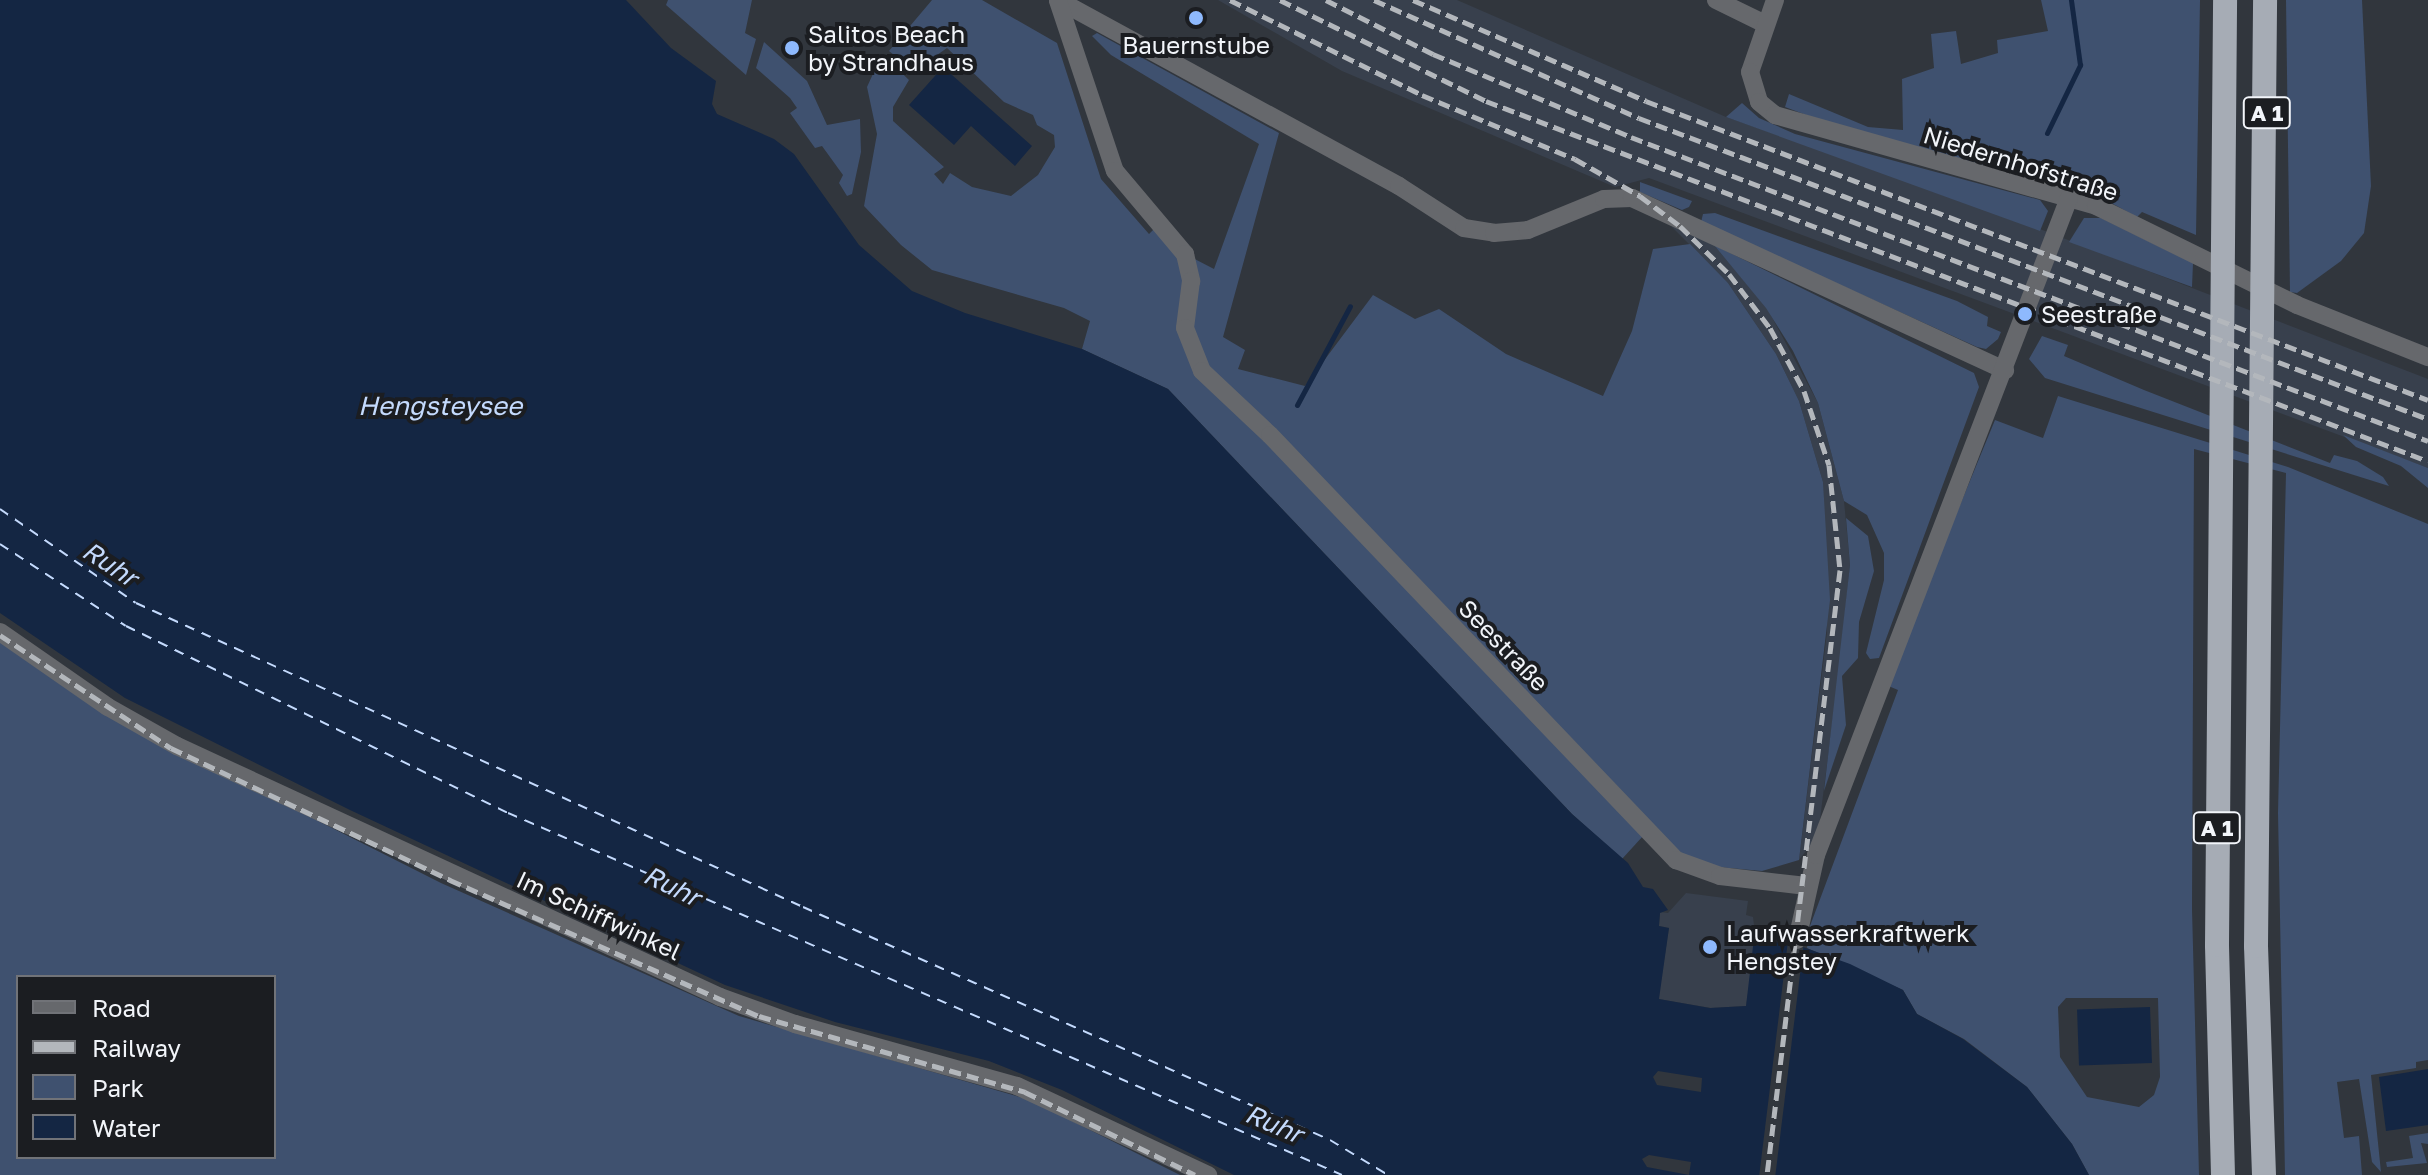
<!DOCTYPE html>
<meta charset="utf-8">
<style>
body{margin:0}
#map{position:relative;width:2428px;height:1175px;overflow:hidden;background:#31363d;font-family:"Golos Text",sans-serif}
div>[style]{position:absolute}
.built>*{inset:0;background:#38404d}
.green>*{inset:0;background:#3f516f}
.water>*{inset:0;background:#142643;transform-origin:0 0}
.pier>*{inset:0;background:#31363d;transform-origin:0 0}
.stream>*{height:5px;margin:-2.5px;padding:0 2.5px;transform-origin:2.5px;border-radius:2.5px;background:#142643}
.ferry>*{height:2px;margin-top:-1px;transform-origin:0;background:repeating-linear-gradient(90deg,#c4dafd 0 10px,transparent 0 18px)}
.street>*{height:18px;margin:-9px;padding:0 9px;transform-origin:9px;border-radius:9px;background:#66686c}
.highway>*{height:24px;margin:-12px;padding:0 12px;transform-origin:12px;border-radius:12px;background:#a6acb5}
.rail>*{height:5px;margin-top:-2.5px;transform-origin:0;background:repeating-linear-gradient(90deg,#b3b7bc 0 12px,transparent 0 18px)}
.dots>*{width:22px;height:22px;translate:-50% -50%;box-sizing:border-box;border:4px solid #1b1d21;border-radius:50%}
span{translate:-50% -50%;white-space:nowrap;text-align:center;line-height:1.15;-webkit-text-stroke:8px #1b1d21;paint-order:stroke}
.shield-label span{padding:2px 6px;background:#1b1d21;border:2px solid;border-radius:6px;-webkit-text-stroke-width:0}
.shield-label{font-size:22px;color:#f2f5fa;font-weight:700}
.poi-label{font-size:24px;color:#f2f5fa}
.left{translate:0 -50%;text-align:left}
.street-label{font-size:24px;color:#f2f5fa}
.water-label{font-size:26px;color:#c4dafd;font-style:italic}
.legend{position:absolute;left:16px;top:975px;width:260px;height:184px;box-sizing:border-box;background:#1b1d21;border:2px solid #717378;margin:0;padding:10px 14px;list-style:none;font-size:24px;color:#f2f5fa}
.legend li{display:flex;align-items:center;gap:16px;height:40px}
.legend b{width:40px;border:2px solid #717378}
</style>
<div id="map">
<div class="built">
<div style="clip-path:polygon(1218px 0,1457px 0,1726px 117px,1954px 196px,2428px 379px,2428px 468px,1649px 178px,1615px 187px,1342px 71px)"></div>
<div style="clip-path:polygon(1671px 226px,1714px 245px,1767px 308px,1818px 403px,1844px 501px,1850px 565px,1839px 670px,1818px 835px,1799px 860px,1827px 632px,1823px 482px,1799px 401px,1776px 354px,1728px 283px)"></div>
<div style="clip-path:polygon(1686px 893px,1748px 901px,1746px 915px,1753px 917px,1756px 942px,1746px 1006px,1711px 1008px,1658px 999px,1669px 928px,1659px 926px,1660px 912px,1668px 913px)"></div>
</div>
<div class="green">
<div style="clip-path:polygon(668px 0,752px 0,745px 33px,756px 39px,746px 75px,666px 5px)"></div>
<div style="clip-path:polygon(932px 0,982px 0,1057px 43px,1101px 179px,1149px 234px,1159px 224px,1185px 254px,1214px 269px,1259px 144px,1111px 55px,1092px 36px,1097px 33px,1279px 133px,1223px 337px,1245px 350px,1238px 369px,1305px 386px,1373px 295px,1415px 319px,1439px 309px,1506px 354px,1603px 396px,1632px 331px,1653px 249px,1690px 244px,1728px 283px,1776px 354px,1799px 401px,1823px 482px,1830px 600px,1799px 860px,1762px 871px,1707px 866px,1643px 836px,1622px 859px,1572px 814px,1168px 389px,1082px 349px,1090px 321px,1064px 308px,932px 270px,901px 245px,864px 206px,877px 134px,867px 87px,882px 54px,909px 80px,893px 107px,893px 121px,944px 167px,934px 174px,943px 184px,950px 173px,972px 187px,1011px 196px,1038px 175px,1055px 147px,1054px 135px,1037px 125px,1033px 115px,1004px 102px,947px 48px,914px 71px,889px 51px)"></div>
<div style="clip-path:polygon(2041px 0,2200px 0,2196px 235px,2142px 212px,2137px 217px,2071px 181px,2053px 183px,1846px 130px,1785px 107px,1789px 94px,1868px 127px,1903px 130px,1902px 79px,1934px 68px,1931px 34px,1956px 31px,1961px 64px,1998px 53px,1997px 40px,2048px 31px)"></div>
<div style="clip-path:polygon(2286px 0,2362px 0,2371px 186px,2364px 233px,2341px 261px,2297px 293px,2290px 292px)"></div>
<div style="clip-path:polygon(764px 42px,807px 81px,827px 125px,860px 119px,861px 152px,852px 194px,847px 196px,839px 183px,843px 175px,822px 146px,815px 148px,790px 113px,797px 108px,790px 98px,756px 68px)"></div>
<div style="clip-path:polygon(1742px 103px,1759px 118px,1795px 134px,2040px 200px,2048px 211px,2040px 231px,1726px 117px)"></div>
<div style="clip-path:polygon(1640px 182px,1692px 201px,1689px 207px,1682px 210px,1640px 192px)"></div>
<div style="clip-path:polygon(1715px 213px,1957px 301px,1988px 317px,1987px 326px,2001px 332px,1998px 339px,1986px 349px,1977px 347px,1701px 222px,1703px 214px)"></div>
<div style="clip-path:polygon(2084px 218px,2101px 218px,2193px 263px,2192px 287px,2069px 242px)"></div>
<div style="clip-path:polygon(1714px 245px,1974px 373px,1979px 387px,1879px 658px,1870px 659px,1866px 653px,1884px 580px,1884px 553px,1867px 515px,1844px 501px,1818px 403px,1793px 351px,1766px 308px)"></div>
<div style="clip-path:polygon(2042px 336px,2068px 345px,2064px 356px,2144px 390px,2330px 463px,2334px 455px,2357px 461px,2383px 477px,2389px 486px,2045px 378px,2029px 359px)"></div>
<div style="clip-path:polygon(evenodd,2058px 396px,2288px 467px,2428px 524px,2428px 1060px,2416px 1062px,2416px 1068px,2371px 1075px,2381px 1172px,2372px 1162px,2359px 1079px,2337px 1082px,2344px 1138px,2359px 1136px,2362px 1175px,2285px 1175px,2278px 813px,2286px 473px,2194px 449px,2192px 909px,2199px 1175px,2089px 1175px,2072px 1144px,2027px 1087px,1964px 1039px,1917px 1014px,1903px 990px,1807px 948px,1810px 926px,1898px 690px,1886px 685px,1995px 420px,2043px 438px,2058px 396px,2066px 998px,2158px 998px,2160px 1077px,2154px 1095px,2139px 1107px,2087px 1097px,2060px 1057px,2058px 1007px,2066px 998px)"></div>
<div style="clip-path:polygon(2343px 435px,2428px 468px,2428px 488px,2401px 466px,2356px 447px)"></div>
<div style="clip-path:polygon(1846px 518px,1868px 536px,1874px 571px,1859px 622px,1858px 658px,1842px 676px,1846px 725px,1824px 791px,1850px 565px)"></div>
<div style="clip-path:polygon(evenodd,0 641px,99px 710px,441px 883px,739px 1016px,1030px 1100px,1180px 1175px,0 1175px,0 641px,18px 977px,274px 977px,274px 1157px,18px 1157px,18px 977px)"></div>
<div style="clip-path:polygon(2428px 1133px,2428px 1144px,2421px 1143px,2427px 1163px,2387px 1167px,2386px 1162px,2413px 1158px,2409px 1136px)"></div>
</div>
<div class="water">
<div style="clip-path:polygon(evenodd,0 0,626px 0,671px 48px,716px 81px,712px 104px,717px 114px,774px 139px,794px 154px,859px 245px,912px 291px,965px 313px,1082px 349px,1168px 389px,1572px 814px,1628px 863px,1643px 887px,1653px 889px,1668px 910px,1660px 913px,1659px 926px,1669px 928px,1659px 999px,1710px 1008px,1746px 1006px,1754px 938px,1803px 947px,1850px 964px,1903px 990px,1917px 1014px,1963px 1039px,2027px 1087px,2072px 1144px,2089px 1175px,1234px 1175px,1062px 1090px,989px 1061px,835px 1022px,725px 985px,350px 810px,125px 698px,0 613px,0 0,1658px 1071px,1702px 1078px,1701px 1092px,1657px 1085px,1653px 1077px,1658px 1071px,0 0,1649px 1155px,1691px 1162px,1689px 1175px,1647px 1167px,1642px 1159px,1649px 1155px)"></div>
<div style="clip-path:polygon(943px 67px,1032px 146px,1015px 166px,971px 126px,954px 145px,909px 105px)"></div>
<div style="left:2150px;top:1007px;width:56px;height:73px;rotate:88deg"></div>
<div style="clip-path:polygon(2428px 1069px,2428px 1125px,2386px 1131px,2379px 1077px)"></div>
</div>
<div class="pier">
<div style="left:1788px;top:941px;width:16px;height:236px;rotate:7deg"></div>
</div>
<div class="stream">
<div style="left:2047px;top:133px;width:76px;rotate:-64.1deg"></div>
<div style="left:2080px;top:65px;width:66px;rotate:-97.9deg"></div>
<div style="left:1297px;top:405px;width:112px;rotate:-61.8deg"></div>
</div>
<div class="ferry">
<div style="left:0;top:509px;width:165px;rotate:34.7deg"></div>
<div style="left:136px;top:603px;width:733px;rotate:24.5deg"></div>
<div style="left:803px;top:907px;width:576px;rotate:23.85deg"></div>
<div style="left:1330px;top:1140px;width:68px;rotate:31.1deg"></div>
<div style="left:0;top:544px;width:150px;rotate:33.1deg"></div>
<div style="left:126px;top:626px;width:425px;rotate:26.1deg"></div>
<div style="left:508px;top:813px;width:909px;rotate:23.46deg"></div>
</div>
<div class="street">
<div style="left:1058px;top:0;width:388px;rotate:28.6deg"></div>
<div style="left:1399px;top:186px;width:77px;rotate:32.9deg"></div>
<div style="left:1464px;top:228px;width:30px;rotate:9deg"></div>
<div style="left:1494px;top:233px;width:34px;rotate:-5deg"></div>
<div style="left:1528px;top:230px;width:82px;rotate:-22.2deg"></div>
<div style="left:1604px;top:199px;width:28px;rotate:-2deg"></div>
<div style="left:1632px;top:198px;width:411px;rotate:24.8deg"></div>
<div style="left:1716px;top:0;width:55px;rotate:26.1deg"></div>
<div style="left:1775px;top:0;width:76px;rotate:109.1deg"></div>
<div style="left:1750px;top:72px;width:31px;rotate:73deg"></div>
<div style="left:1759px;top:102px;width:21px;rotate:39deg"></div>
<div style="left:1775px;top:115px;width:334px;rotate:15.8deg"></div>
<div style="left:2096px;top:206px;width:224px;rotate:26.2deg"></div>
<div style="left:2297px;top:305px;width:141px;rotate:21.7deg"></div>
<div style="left:1058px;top:1px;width:179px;rotate:71.5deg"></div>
<div style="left:1115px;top:171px;width:109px;rotate:49.9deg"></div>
<div style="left:1185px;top:254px;width:28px;rotate:77deg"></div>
<div style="left:1191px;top:281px;width:47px;rotate:97.3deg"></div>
<div style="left:1185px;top:328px;width:46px;rotate:68.4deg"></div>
<div style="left:1202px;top:371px;width:93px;rotate:43.3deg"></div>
<div style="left:1270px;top:435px;width:588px;rotate:46.31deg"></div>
<div style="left:1676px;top:860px;width:47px;rotate:20deg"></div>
<div style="left:1720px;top:876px;width:87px;rotate:6.6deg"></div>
<div style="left:0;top:632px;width:131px;rotate:34.8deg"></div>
<div style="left:108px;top:707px;width:79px;rotate:29.5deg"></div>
<div style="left:177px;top:746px;width:598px;rotate:24.81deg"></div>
<div style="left:720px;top:997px;width:80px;rotate:19.8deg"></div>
<div style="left:795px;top:1024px;width:230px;rotate:15.6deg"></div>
<div style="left:1017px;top:1086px;width:211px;rotate:25deg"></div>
<div style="left:1797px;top:940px;width:87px;rotate:-77.4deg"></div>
<div style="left:1816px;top:855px;width:704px;rotate:-68.94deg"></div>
</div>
<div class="highway">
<div style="left:2223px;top:1175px;width:230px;rotate:-91.5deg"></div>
<div style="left:2217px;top:945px;width:945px;rotate:-89.51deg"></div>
<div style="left:2264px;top:1175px;width:229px;rotate:-92deg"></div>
<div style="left:2256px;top:946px;width:946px;rotate:-89.45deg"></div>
</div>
<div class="rail">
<div style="left:1230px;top:0;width:214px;rotate:26.3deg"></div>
<div style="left:1422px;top:95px;width:166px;rotate:22.7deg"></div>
<div style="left:1575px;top:159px;width:75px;rotate:29.6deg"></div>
<div style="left:1640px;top:196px;width:50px;rotate:36.9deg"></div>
<div style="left:1680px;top:226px;width:69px;rotate:44.4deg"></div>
<div style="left:1729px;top:274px;width:68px;rotate:52.8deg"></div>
<div style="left:1770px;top:328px;width:72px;rotate:61.6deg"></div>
<div style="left:1804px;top:391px;width:78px;rotate:71.3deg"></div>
<div style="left:1829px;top:465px;width:106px;rotate:84deg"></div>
<div style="left:1840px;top:570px;width:609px;rotate:96.88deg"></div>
<div style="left:1280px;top:0;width:229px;rotate:26.1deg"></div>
<div style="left:1486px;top:101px;width:1008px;rotate:20.92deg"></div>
<div style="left:1326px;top:0;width:120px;rotate:26.8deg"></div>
<div style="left:1433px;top:54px;width:215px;rotate:22.7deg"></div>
<div style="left:1631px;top:137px;width:853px;rotate:20.88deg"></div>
<div style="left:1374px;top:0;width:290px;rotate:24deg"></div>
<div style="left:1639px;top:118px;width:844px;rotate:20.88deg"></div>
<div style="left:1413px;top:0;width:254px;rotate:23.4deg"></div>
<div style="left:1646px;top:101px;width:837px;rotate:20.92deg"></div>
<div style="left:0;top:635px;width:205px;rotate:33.5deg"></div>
<div style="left:171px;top:748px;width:309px;rotate:25.3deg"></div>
<div style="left:450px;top:880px;width:338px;rotate:23.8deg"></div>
<div style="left:759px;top:1016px;width:277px;rotate:15.9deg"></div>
<div style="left:1025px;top:1092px;width:189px;rotate:26deg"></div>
</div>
<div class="dots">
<div style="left:1196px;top:18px;background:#8eb9fd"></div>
<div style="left:792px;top:48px;background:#8eb9fd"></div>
<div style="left:2025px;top:314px;background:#8eb9fd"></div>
<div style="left:1710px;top:947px;background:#8eb9fd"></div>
</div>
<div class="shield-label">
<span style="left:2267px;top:113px">A 1</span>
<span style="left:2217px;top:828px">A 1</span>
</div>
<div class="poi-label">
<span class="left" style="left:808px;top:48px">Salitos Beach<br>by Strandhaus</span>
<span style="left:1196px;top:45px">Bauernstube</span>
<span class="left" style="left:2041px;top:314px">Seestraße</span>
<span class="left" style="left:1726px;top:947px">Laufwasserkraftwerk<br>Hengstey</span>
</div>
<div class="street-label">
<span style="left:2021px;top:163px;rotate:17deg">Niedernhofstraße</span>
<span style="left:1504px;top:645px;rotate:46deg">Seestraße</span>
<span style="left:599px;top:915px;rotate:25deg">Im Schiffwinkel</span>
</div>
<div class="water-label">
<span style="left:440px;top:406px">Hengsteysee</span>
<span style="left:110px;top:564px;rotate:33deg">Ruhr</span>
<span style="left:672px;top:886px;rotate:26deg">Ruhr</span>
<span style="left:1274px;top:1124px;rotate:23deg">Ruhr</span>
</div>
<ul class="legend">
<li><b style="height:10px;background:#66686c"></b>Road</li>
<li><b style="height:10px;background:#b3b7bc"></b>Railway</li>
<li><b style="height:22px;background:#3f516f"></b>Park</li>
<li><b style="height:22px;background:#142643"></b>Water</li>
</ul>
</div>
